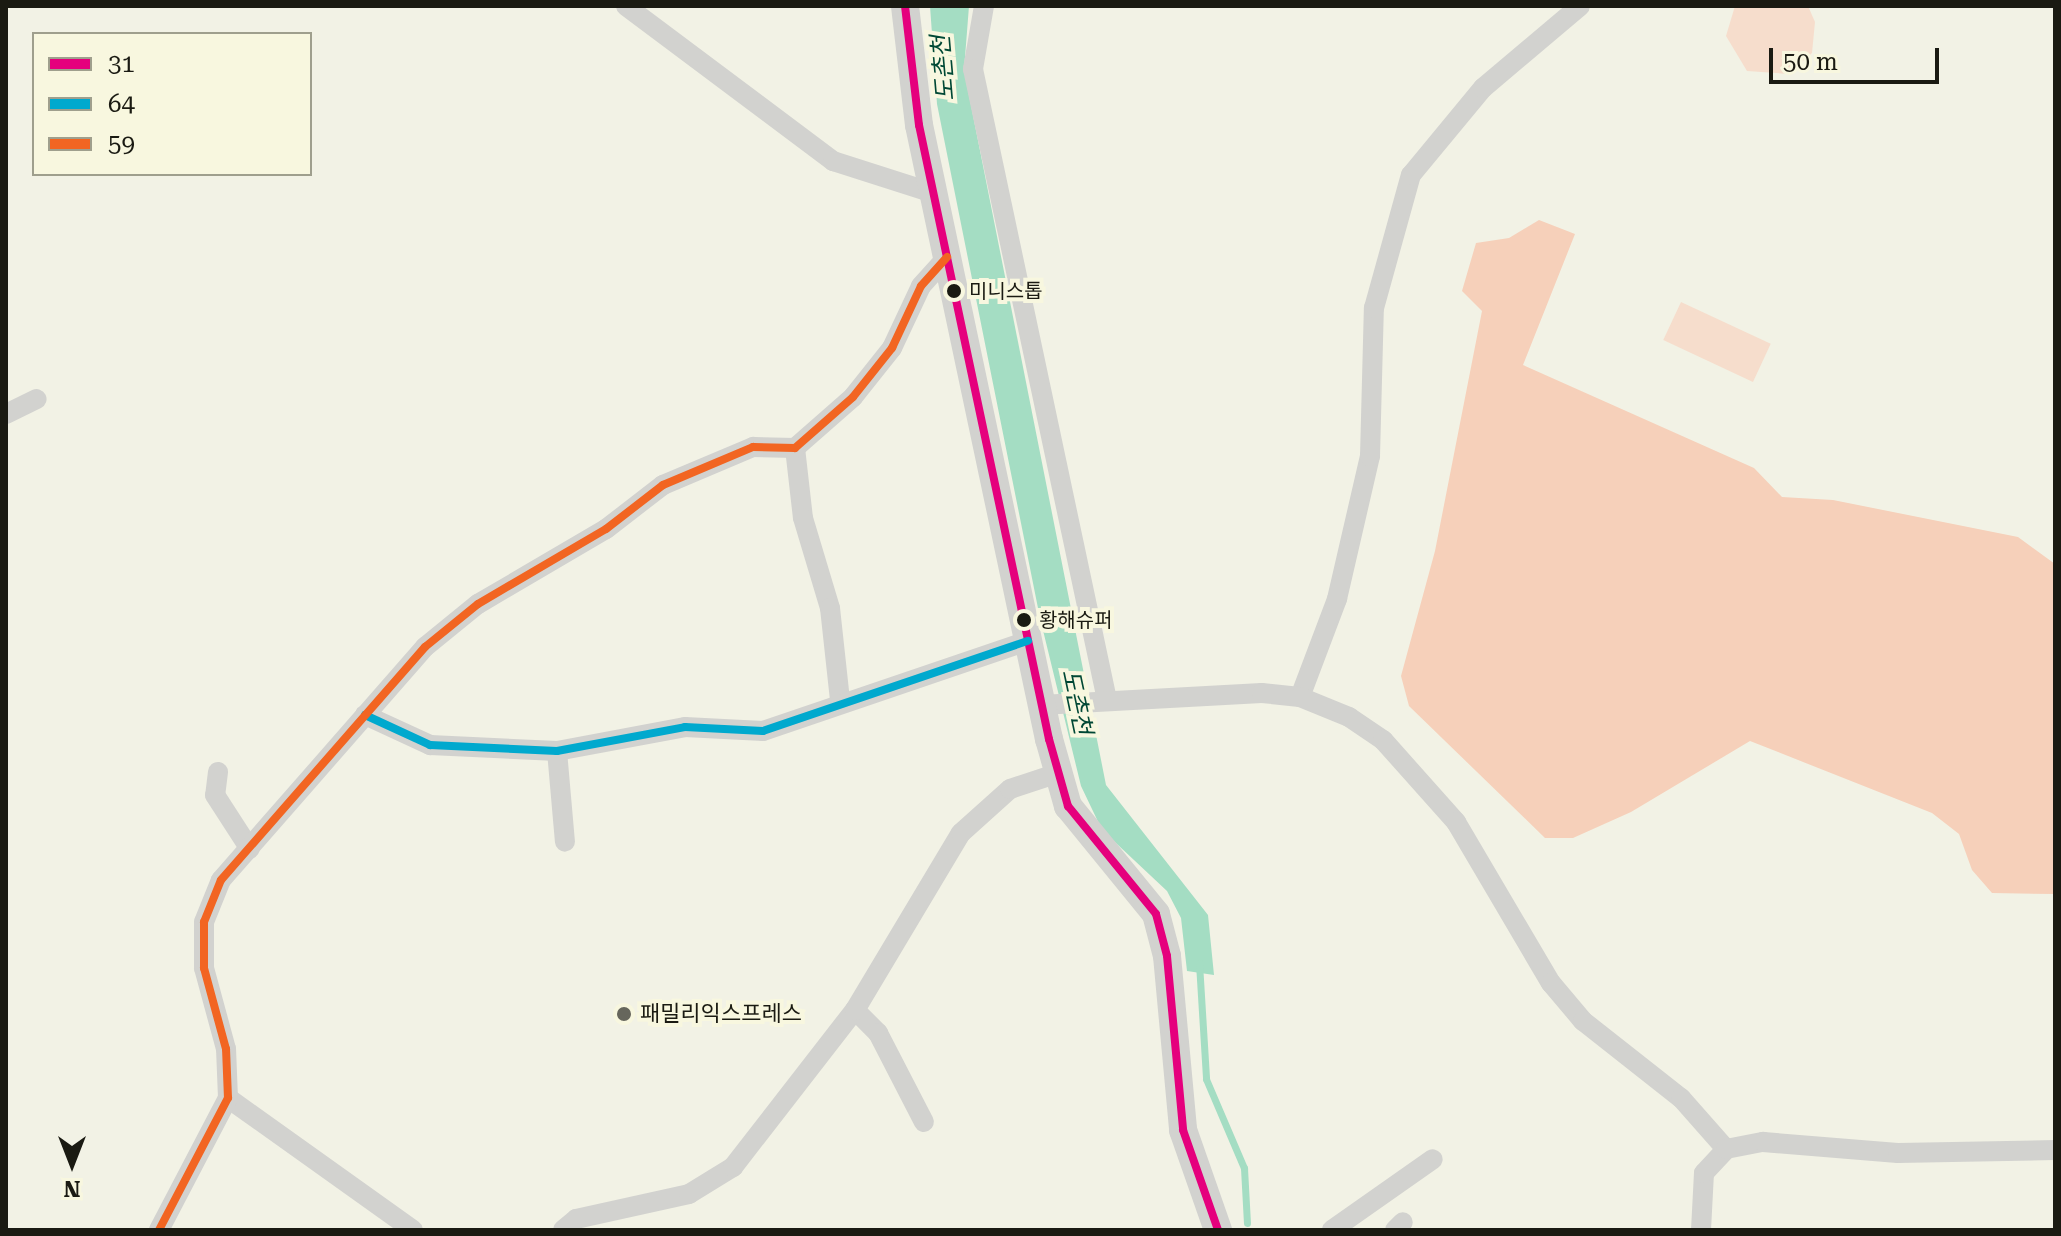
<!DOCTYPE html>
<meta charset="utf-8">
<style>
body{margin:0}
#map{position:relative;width:2061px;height:1236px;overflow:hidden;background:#f2f2e5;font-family:"Roboto Serif","Noto Sans KR",serif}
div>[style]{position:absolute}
.green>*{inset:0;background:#f6ddcc;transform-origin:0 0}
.forest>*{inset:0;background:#f6d0ba}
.water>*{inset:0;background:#a4ddc3}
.stream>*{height:7px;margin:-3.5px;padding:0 3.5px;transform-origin:3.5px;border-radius:3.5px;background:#a4ddc3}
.street>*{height:20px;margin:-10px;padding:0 10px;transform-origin:10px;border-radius:10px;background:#d2d2cf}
.secondary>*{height:28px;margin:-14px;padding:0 14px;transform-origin:14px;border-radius:14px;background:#d2d2cf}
.bus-1>*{height:8px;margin:-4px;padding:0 4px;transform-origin:4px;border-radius:4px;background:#e5007d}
.bus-2>*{height:8px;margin:-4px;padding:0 4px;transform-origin:4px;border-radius:4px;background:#00a9ce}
.bus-3>*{height:8px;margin:-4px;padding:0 4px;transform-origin:4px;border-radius:4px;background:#f26522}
.dots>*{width:22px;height:22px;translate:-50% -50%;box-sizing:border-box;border:4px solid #f8f7df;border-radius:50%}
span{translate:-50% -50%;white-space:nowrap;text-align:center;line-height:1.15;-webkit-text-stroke:8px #f8f7df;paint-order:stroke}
.bus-label{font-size:20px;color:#1a1a12}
.left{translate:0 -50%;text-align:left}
.poi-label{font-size:22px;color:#1a1a12}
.water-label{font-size:24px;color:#004835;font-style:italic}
.frame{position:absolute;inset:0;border:8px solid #1a1a12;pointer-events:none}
.legend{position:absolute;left:32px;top:32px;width:280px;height:144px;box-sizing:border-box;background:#f8f7df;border:2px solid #9f9f8d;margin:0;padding:10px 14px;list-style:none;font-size:24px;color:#1a1a12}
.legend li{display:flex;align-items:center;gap:16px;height:40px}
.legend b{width:40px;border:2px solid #9f9f8d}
.north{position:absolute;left:32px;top:1124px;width:80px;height:80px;-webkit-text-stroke:6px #f8f7df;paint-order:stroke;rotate:180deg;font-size:22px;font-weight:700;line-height:32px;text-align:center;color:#1a1a12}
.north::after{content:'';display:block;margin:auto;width:28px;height:36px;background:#1a1a12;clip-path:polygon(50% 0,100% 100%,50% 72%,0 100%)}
.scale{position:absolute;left:1769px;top:48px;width:170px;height:36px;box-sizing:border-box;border:4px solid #1a1a12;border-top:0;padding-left:10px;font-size:24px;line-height:28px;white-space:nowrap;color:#1a1a12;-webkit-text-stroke:6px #f8f7df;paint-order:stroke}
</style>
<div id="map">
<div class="green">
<div style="clip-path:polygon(1735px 6px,1808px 6px,1815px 22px,1812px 53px,1789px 74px,1747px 71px,1726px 36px)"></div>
<div style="left:1681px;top:302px;width:99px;height:42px;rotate:25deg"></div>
</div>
<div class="forest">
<div style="clip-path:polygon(1539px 220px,1575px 234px,1523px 365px,1754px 468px,1782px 497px,1833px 500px,2018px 537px,2055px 564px,2055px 894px,1992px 893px,1972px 870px,1959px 834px,1932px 813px,1750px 741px,1631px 812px,1573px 838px,1545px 838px,1409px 706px,1401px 676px,1435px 551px,1482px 311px,1462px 291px,1476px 243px,1509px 238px)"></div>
</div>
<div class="water">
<div style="clip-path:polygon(930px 6px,969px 6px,964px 70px,1106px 785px,1208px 915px,1214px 975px,1187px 971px,1181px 918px,1167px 891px,1102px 830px,1081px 786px,1040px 618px,937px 104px)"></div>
</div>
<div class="stream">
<div style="left:1199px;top:963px;width:116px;rotate:86.5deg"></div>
<div style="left:1206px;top:1079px;width:97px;rotate:66.9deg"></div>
<div style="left:1244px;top:1168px;width:55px;rotate:86.9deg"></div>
</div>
<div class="street">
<div style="left:626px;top:6px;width:259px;rotate:36.8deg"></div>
<div style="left:833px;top:161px;width:105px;rotate:17.7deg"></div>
<div style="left:984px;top:6px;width:64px;rotate:99.9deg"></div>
<div style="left:973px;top:69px;width:645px;rotate:78.01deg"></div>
<div style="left:6px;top:414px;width:34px;rotate:-26deg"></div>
<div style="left:795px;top:448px;width:70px;rotate:83.5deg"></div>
<div style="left:803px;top:518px;width:94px;rotate:73.3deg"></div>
<div style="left:830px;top:608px;width:93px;rotate:83.8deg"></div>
<div style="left:1300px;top:697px;width:105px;rotate:-69.3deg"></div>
<div style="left:1337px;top:599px;width:147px;rotate:-77deg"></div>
<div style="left:1370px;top:456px;width:148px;rotate:-88.5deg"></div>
<div style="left:1374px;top:308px;width:138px;rotate:-74.5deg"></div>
<div style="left:1411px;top:175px;width:113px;rotate:-50.4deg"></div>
<div style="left:1483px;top:88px;width:127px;rotate:-40.2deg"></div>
<div style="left:1041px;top:705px;width:221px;rotate:-3.1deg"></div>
<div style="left:1262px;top:693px;width:38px;rotate:6deg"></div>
<div style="left:1300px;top:697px;width:53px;rotate:22.2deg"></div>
<div style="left:1349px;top:717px;width:41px;rotate:34.1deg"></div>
<div style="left:1383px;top:740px;width:110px;rotate:48.3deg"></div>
<div style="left:1456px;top:822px;width:187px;rotate:59.5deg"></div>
<div style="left:1551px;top:983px;width:50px;rotate:49.9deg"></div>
<div style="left:1583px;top:1021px;width:125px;rotate:38.2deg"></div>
<div style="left:1681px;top:1098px;width:68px;rotate:48.6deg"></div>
<div style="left:365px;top:715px;width:72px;rotate:24.8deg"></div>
<div style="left:430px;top:745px;width:127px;rotate:2.7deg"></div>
<div style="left:557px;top:751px;width:130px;rotate:-10.6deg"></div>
<div style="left:685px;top:727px;width:78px;rotate:2.9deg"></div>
<div style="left:763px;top:731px;width:280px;rotate:-18.8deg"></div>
<div style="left:557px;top:751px;width:91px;rotate:85deg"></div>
<div style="left:218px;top:772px;width:23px;rotate:97deg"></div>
<div style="left:215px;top:795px;width:64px;rotate:57.1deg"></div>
<div style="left:855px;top:1010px;width:33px;rotate:45deg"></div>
<div style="left:878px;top:1033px;width:100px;rotate:62.7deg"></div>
<div style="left:228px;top:1098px;width:227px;rotate:35.5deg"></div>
<div style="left:159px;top:1230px;width:149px;rotate:-62.4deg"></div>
<div style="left:228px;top:1098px;width:49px;rotate:-92.3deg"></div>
<div style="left:226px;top:1049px;width:84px;rotate:-105.2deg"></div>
<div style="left:204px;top:968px;width:46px;rotate:-90deg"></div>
<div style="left:204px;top:922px;width:45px;rotate:-68deg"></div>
<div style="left:221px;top:880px;width:310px;rotate:-48.8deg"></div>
<div style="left:425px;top:647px;width:68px;rotate:-39.1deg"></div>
<div style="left:478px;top:604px;width:148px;rotate:-30.4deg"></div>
<div style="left:606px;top:529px;width:72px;rotate:-37.7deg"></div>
<div style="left:663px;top:485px;width:98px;rotate:-22.9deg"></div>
<div style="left:753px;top:447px;width:42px;rotate:1.4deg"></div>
<div style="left:795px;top:448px;width:77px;rotate:-41.3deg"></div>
<div style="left:853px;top:397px;width:63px;rotate:-51.5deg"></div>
<div style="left:892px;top:348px;width:68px;rotate:-64.9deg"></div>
<div style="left:921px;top:286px;width:39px;rotate:-48deg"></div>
<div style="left:563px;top:1230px;width:17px;rotate:-40deg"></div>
<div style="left:576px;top:1219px;width:116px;rotate:-12.5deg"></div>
<div style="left:689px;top:1194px;width:52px;rotate:-31.5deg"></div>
<div style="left:733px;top:1167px;width:199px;rotate:-52.2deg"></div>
<div style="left:855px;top:1010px;width:206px;rotate:-59.1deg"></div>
<div style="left:961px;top:833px;width:66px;rotate:-41.9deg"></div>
<div style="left:1010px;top:789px;width:51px;rotate:-18.4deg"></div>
<div style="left:1332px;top:1230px;width:123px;rotate:-35.1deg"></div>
<div style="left:1395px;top:1230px;width:11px;rotate:-45deg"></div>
<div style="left:1701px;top:1230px;width:57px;rotate:-87deg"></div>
<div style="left:1704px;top:1173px;width:33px;rotate:-47deg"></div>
<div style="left:1726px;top:1149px;width:38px;rotate:-11deg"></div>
<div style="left:1763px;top:1142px;width:135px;rotate:4.7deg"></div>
<div style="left:1898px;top:1153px;width:157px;rotate:-1.1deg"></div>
</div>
<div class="secondary">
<div style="left:905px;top:6px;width:120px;rotate:83.3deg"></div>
<div style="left:919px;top:125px;width:628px;rotate:78.05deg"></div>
<div style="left:1049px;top:739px;width:70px;rotate:74.2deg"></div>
<div style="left:1068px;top:806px;width:139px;rotate:50.8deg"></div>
<div style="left:1156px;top:914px;width:43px;rotate:75.3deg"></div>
<div style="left:1167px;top:956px;width:175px;rotate:84.7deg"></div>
<div style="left:1183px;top:1130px;width:106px;rotate:70.7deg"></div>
</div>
<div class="bus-1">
<div style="left:905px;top:6px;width:120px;rotate:83.3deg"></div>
<div style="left:919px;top:125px;width:628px;rotate:78.05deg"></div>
<div style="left:1049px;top:739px;width:70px;rotate:74.2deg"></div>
<div style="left:1068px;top:806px;width:139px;rotate:50.8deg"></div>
<div style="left:1156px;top:914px;width:43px;rotate:75.3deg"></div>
<div style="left:1167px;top:956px;width:175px;rotate:84.7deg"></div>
<div style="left:1183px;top:1130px;width:106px;rotate:70.7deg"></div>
</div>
<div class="bus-2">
<div style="left:365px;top:715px;width:72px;rotate:24.8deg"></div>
<div style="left:430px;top:745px;width:127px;rotate:2.7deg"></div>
<div style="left:557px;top:751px;width:130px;rotate:-10.6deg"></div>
<div style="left:685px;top:727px;width:78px;rotate:2.9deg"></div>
<div style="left:763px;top:731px;width:280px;rotate:-18.8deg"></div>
</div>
<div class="bus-3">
<div style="left:159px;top:1230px;width:149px;rotate:-62.4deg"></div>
<div style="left:228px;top:1098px;width:49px;rotate:-92.3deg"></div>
<div style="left:226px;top:1049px;width:84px;rotate:-105.2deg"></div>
<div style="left:204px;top:968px;width:46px;rotate:-90deg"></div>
<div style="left:204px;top:922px;width:45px;rotate:-68deg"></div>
<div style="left:221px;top:880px;width:310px;rotate:-48.8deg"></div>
<div style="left:425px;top:647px;width:68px;rotate:-39.1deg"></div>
<div style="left:478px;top:604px;width:148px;rotate:-30.4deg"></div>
<div style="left:606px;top:529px;width:72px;rotate:-37.7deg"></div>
<div style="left:663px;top:485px;width:98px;rotate:-22.9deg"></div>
<div style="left:753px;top:447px;width:42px;rotate:1.4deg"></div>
<div style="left:795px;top:448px;width:77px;rotate:-41.3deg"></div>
<div style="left:853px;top:397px;width:63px;rotate:-51.5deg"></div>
<div style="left:892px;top:348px;width:68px;rotate:-64.9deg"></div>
<div style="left:921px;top:286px;width:39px;rotate:-48deg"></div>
</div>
<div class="dots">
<div style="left:954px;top:291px;background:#1a1a12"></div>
<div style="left:1024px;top:620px;background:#1a1a12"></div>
<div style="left:624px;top:1014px;background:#66665c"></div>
</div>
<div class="bus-label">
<span class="left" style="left:969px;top:291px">미니스톱</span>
<span class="left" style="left:1039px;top:620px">황해슈퍼</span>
</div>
<div class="poi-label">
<span class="left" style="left:640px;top:1014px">패밀리익스프레스</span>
</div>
<div class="water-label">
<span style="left:944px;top:68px;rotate:-95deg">도촌천</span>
<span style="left:1076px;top:702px;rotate:78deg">도촌천</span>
</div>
<div class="frame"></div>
<ul class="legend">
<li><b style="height:10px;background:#e5007d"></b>31</li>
<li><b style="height:10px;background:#00a9ce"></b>64</li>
<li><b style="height:10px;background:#f26522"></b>59</li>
</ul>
<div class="north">N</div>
<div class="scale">50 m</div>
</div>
